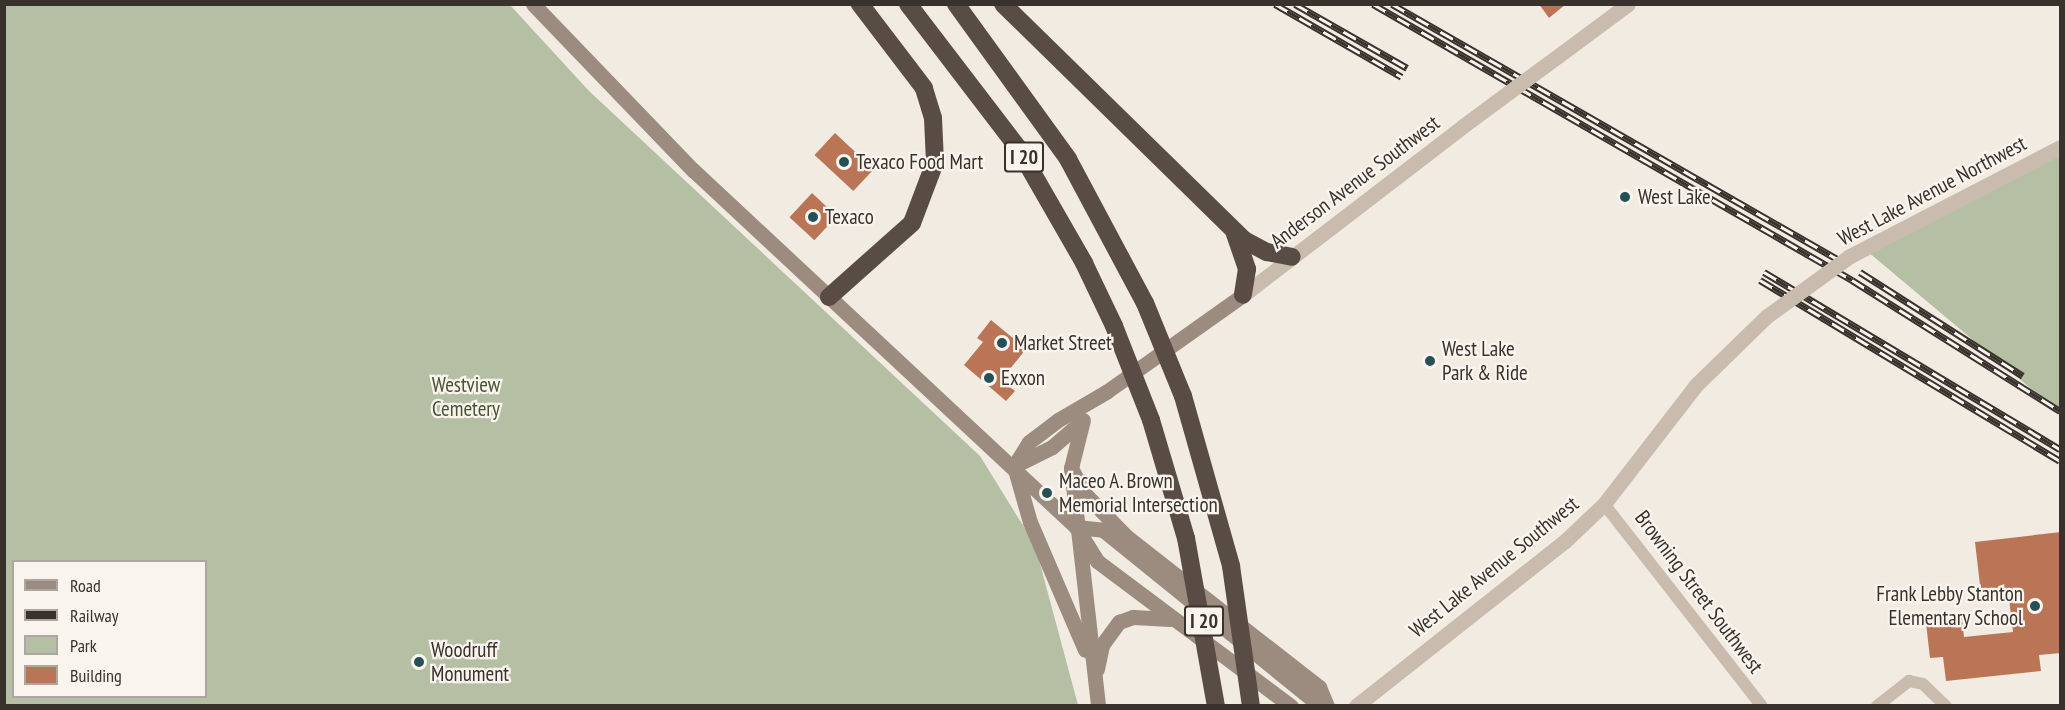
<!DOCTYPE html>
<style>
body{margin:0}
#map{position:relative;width:2065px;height:710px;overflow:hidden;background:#f1ebe2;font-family:"PT Sans Narrow",sans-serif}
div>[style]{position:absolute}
.green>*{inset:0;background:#b4bfa3}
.building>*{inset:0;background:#ba7557;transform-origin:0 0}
.minor>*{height:12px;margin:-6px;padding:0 6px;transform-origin:6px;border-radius:6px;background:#c9bcaf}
.tertiary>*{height:15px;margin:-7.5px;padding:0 7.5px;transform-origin:7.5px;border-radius:7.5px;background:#c9bcaf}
.secondary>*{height:15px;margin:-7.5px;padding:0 7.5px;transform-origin:7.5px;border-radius:7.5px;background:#9c8c80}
.motorway>*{height:18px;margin:-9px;padding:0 9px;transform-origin:9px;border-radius:9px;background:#584c44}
.rail>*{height:7px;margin-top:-3.5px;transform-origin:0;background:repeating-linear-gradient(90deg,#f9f5ee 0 14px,#38312c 0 28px);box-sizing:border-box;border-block:2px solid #38312c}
.tertiary-bridge>*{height:15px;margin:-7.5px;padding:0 7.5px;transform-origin:7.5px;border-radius:7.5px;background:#c9bcaf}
.motorway-bridge>*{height:18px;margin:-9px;padding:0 9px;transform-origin:9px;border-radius:9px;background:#584c44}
.dots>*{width:16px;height:16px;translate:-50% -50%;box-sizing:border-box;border:3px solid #f9f5ee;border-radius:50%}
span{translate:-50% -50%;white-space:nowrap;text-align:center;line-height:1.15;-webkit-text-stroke:4.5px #f9f5ee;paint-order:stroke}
.shield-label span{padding:2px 4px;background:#f9f5ee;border:2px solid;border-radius:4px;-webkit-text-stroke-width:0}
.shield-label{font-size:20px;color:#38312c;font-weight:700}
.poi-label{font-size:21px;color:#38312c}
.left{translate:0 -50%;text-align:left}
.right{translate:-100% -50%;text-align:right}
.street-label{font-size:21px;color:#38312c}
.park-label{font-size:21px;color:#465432}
.frame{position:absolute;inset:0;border:6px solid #38312c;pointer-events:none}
.legend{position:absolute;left:12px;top:560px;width:195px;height:138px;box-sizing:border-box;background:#f9f5ee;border:2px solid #aca7a0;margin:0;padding:8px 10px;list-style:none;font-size:18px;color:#38312c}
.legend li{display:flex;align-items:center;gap:12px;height:30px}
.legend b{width:30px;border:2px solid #aca7a0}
</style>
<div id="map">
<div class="green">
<div style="clip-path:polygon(evenodd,4px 5px,510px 5px,589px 91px,980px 456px,1035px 545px,1078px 705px,5px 705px,4px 5px,14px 562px,206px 562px,206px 696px,14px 696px,14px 562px)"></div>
<div style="clip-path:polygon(2060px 143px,2060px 413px,1867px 251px)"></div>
</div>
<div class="building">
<div style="clip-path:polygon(1539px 4px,1566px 4px,1549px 18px)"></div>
<div style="left:835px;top:133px;width:53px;height:30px;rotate:43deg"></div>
<div style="left:812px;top:193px;width:34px;height:33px;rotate:43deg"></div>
<div style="clip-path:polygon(991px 320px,1026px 349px,1001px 380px,1015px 391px,1006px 401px,964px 365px,983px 342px,977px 338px)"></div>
<div style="clip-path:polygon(2061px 532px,2061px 653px,2039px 655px,2041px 671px,1946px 681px,1943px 657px,1930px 658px,1926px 623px,1962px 618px,1964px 637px,2013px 632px,2008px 590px,1981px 594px,1975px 542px)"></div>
</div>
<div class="minor">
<div style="left:1604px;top:504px;width:256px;rotate:52deg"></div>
<div style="left:1877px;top:706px;width:41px;rotate:-38deg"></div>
<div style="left:1909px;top:681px;width:14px;rotate:12deg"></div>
<div style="left:1923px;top:684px;width:32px;rotate:44deg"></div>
</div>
<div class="tertiary">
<div style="left:1558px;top:56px;width:87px;rotate:-36.6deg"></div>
<div style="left:1850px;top:256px;width:237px;rotate:-27.4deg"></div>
<div style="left:1243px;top:295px;width:277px;rotate:-37.5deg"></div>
<div style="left:1356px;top:706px;width:266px;rotate:-38.3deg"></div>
<div style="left:1565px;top:541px;width:54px;rotate:-43.5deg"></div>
<div style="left:1604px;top:504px;width:150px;rotate:-52.3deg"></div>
<div style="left:1696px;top:385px;width:99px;rotate:-44.2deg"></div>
</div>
<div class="secondary">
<div style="left:533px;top:4px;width:231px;rotate:46.1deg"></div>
<div style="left:693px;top:170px;width:524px;rotate:42.99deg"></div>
<div style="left:1076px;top:527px;width:40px;rotate:58deg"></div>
<div style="left:1097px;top:561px;width:242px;rotate:36.8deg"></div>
<div style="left:1083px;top:420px;width:49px;rotate:104deg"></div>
<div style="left:1071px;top:468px;width:240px;rotate:83.5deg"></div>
<div style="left:1014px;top:466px;width:28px;rotate:-58deg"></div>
<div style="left:1029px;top:442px;width:36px;rotate:-37deg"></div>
<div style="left:1058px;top:420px;width:56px;rotate:-30.3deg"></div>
<div style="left:1106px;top:392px;width:168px;rotate:-35.3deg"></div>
<div style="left:1014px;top:466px;width:58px;rotate:74.1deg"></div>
<div style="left:1030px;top:522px;width:139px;rotate:66.7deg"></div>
<div style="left:1014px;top:466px;width:42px;rotate:-26.6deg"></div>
<div style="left:1052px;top:447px;width:38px;rotate:-41deg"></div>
<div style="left:1071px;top:468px;width:30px;rotate:62deg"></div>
<div style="left:1085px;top:494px;width:60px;rotate:45.7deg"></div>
<div style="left:1127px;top:537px;width:244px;rotate:38deg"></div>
<div style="left:1319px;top:687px;width:21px;rotate:67deg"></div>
<div style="left:1076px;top:527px;width:27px;rotate:6deg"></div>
<div style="left:1103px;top:530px;width:279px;rotate:39deg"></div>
<div style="left:1097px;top:669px;width:25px;rotate:-78deg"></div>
<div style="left:1102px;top:645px;width:29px;rotate:-54deg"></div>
<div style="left:1119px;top:622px;width:15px;rotate:-20deg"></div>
<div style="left:1133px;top:617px;width:37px;rotate:3deg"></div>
</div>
<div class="motorway">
<div style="left:908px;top:4px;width:181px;rotate:52.6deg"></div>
<div style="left:1018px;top:148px;width:133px;rotate:60.1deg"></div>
<div style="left:1084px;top:263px;width:70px;rotate:64.5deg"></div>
<div style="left:956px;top:4px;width:191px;rotate:54.1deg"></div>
<div style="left:1068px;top:159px;width:163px;rotate:61.9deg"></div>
<div style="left:1003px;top:4px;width:337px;rotate:44.4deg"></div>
<div style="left:1244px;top:240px;width:26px;rotate:28deg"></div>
<div style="left:1267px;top:252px;width:25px;rotate:11deg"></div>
<div style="left:1235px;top:234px;width:37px;rotate:71deg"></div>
<div style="left:1247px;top:269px;width:26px;rotate:99deg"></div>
<div style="left:829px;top:297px;width:111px;rotate:-41.7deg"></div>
<div style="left:912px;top:223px;width:65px;rotate:-69.3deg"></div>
<div style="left:935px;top:162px;width:44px;rotate:-92.6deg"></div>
<div style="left:933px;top:118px;width:31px;rotate:-107deg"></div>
<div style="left:924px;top:88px;width:106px;rotate:-127.3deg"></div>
<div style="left:1183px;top:396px;width:177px;rotate:74.2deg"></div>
<div style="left:1151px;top:420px;width:123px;rotate:73.5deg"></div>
</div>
<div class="rail">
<div style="left:1275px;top:4px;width:146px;rotate:29.9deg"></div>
<div style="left:1295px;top:4px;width:129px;rotate:29.7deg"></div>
<div style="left:1373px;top:4px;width:553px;rotate:29.95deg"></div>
<div style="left:1852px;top:280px;width:246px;rotate:32.2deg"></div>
<div style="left:1392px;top:4px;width:523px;rotate:29.8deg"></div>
<div style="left:1764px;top:272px;width:345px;rotate:30.9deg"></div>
<div style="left:1860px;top:272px;width:193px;rotate:32.5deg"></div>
<div style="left:1760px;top:280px;width:350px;rotate:31.1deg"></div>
</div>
<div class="tertiary-bridge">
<div style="left:1463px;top:126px;width:118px;rotate:-36.4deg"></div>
<div style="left:1767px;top:316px;width:102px;rotate:-35.9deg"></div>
</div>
<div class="motorway-bridge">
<div style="left:1145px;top:303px;width:100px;rotate:67.8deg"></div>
<div style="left:1114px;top:326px;width:101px;rotate:68.5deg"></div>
<div style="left:1186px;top:538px;width:171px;rotate:79.9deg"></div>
<div style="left:1231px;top:566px;width:141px;rotate:81.9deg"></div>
</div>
<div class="dots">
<div style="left:844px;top:162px;background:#255056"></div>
<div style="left:1625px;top:197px;background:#255056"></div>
<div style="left:813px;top:217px;background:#255056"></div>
<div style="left:1002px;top:343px;background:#255056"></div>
<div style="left:1430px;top:361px;background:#255056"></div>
<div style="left:989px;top:378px;background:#255056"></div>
<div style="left:1047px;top:493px;background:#255056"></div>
<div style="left:2035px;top:606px;background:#255056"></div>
<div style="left:419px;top:662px;background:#255056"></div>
</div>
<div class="shield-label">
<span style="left:1024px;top:157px">I 20</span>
<span style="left:1204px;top:621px">I 20</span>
</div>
<div class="poi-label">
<span class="left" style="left:856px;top:162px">Texaco Food Mart</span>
<span class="left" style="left:1638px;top:197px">West Lake</span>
<span class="left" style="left:825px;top:217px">Texaco</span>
<span class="left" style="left:1014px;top:343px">Market Street</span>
<span class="left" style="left:1442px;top:361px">West Lake<br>Park &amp; Ride</span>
<span class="left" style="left:1001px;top:378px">Exxon</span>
<span class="left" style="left:1059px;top:493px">Maceo A. Brown<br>Memorial Intersection</span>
<span class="right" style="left:2023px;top:606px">Frank Lebby Stanton<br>Elementary School</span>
<span class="left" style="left:431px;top:662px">Woodruff<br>Monument</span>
</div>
<div class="street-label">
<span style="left:1355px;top:182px;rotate:-37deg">Anderson Avenue Southwest</span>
<span style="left:1932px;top:191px;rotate:-28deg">West Lake Avenue Northwest</span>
<span style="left:1494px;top:567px;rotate:-39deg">West Lake Avenue Southwest</span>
<span style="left:1699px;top:592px;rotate:53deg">Browning Street Southwest</span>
</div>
<div class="park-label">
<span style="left:466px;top:397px">Westview<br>Cemetery</span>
</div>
<div class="frame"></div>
<ul class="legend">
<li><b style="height:8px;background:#9c8c80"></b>Road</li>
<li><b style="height:8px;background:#38312c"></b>Railway</li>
<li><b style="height:16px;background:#b4bfa3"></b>Park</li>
<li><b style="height:16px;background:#ba7557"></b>Building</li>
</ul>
</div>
